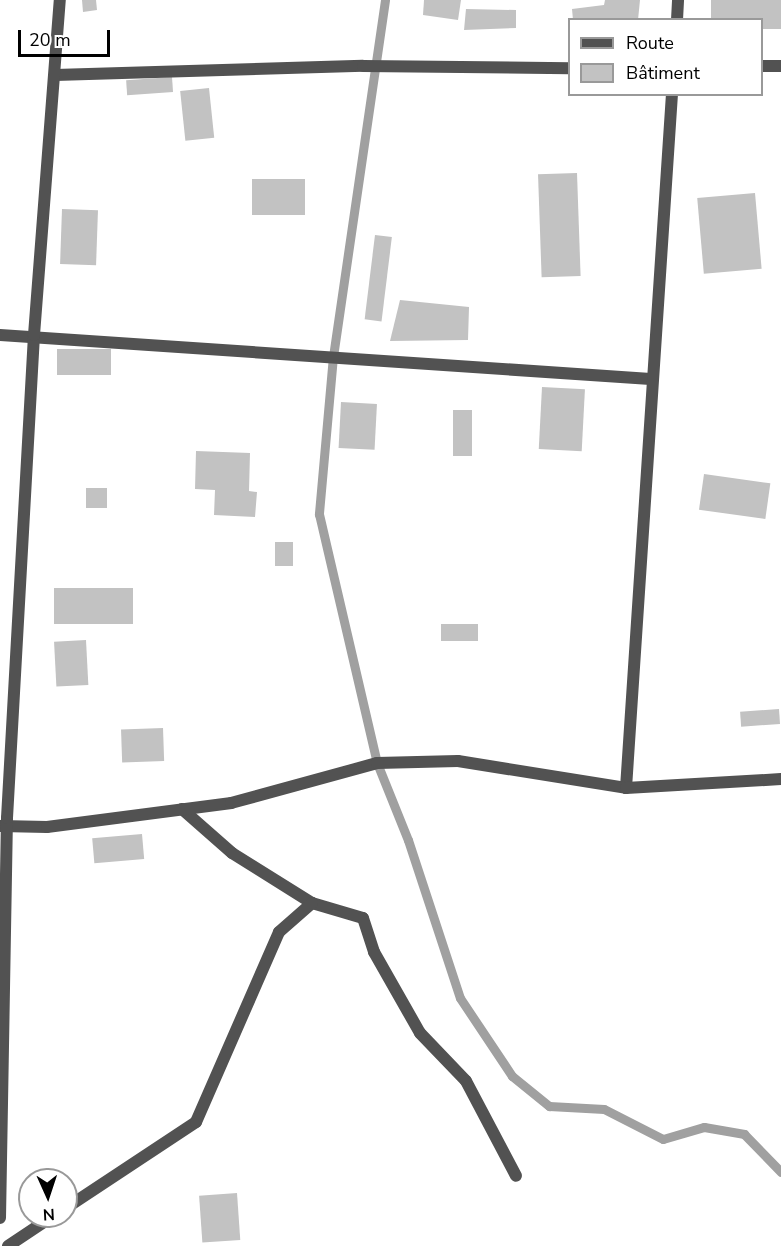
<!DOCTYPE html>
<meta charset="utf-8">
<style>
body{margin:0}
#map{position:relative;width:781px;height:1246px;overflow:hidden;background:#fff;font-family:"Nunito Sans",sans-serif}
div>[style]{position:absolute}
.stream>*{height:9px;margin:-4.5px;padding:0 4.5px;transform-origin:4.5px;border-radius:4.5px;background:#a0a0a0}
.building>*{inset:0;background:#c2c2c2;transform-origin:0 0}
.lane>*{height:12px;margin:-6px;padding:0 6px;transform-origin:6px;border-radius:6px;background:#525252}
.street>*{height:12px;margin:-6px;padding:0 6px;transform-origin:6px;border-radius:6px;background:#525252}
span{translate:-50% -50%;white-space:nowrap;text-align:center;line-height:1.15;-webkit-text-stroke:4.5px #fff;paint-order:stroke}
.legend{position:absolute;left:568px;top:18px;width:195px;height:78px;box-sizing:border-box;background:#fff;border:2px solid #999;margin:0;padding:8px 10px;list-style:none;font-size:18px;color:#000}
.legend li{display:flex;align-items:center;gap:12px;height:30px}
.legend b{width:30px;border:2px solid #999}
.north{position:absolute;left:18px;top:1168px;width:60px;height:60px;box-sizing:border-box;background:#fff;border:2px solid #999;border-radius:50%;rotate:177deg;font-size:16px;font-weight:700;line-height:24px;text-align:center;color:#000}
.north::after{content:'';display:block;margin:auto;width:21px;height:27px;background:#000;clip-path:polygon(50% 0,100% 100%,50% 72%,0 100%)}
.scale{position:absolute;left:18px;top:30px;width:92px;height:27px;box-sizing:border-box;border:3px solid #000;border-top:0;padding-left:8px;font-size:18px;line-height:21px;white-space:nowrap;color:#000;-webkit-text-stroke:4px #fff;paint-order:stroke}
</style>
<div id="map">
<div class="stream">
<div style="left:385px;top:0;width:360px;rotate:98.3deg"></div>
<div style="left:333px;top:356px;width:159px;rotate:95.1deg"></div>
<div style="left:319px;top:514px;width:256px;rotate:76.9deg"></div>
<div style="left:377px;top:763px;width:83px;rotate:68.1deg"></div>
<div style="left:408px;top:840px;width:166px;rotate:71.8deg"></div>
<div style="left:460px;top:998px;width:94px;rotate:56.3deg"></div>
<div style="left:512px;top:1076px;width:48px;rotate:39deg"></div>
<div style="left:549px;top:1106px;width:55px;rotate:3.1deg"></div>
<div style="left:604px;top:1109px;width:66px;rotate:27deg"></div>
<div style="left:663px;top:1139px;width:43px;rotate:-16.3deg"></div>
<div style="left:704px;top:1127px;width:41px;rotate:9.9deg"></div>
<div style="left:744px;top:1134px;width:53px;rotate:45.8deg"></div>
</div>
<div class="building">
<div style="clip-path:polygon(82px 0,96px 0,97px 10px,83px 12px)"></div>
<div style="clip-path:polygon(424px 0,461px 0,458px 20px,423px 15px)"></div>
<div style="clip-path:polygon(605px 0,640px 0,638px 20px,573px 20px,572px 9px,604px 5px)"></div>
<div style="clip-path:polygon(711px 0,781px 0,781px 29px,762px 29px,762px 20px,711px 20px)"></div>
<div style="clip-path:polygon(466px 9px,516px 10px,516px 28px,464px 30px)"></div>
<div style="left:172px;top:77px;width:15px;height:46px;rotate:86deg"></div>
<div style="left:209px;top:88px;width:50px;height:29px;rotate:84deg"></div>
<div style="left:577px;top:173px;width:103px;height:39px;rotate:88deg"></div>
<div style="left:305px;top:179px;width:36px;height:53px;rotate:90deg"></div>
<div style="left:755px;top:193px;width:76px;height:58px;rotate:85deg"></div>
<div style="left:62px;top:209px;width:36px;height:55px;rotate:2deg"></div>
<div style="left:375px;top:235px;width:17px;height:85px;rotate:7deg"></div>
<div style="clip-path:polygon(400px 300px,469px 307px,468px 340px,390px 341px)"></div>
<div style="left:57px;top:349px;width:54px;height:26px"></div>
<div style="left:542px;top:387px;width:43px;height:62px;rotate:3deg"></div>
<div style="left:341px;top:402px;width:36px;height:46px;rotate:3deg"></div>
<div style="left:453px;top:410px;width:19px;height:46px"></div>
<div style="clip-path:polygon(196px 451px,250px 453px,249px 491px,257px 492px,255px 517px,214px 515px,215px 490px,195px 489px)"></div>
<div style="left:704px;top:474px;width:67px;height:36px;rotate:8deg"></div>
<div style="left:107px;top:488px;width:20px;height:21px;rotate:90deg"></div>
<div style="left:275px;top:542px;width:18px;height:24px"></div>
<div style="left:133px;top:588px;width:36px;height:79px;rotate:90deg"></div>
<div style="left:478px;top:624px;width:17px;height:37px;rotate:90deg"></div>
<div style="left:86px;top:640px;width:45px;height:32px;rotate:87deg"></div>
<div style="left:779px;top:709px;width:15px;height:39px;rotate:86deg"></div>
<div style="left:163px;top:728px;width:33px;height:42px;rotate:88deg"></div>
<div style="left:142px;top:834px;width:25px;height:50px;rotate:85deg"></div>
<div style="left:237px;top:1193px;width:47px;height:38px;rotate:86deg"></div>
</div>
<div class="lane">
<div style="left:182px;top:809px;width:67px;rotate:41.3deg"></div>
<div style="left:232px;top:853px;width:94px;rotate:32deg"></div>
<div style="left:312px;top:903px;width:53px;rotate:16.4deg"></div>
<div style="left:363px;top:918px;width:36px;rotate:72deg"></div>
<div style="left:374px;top:952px;width:93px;rotate:60.4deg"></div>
<div style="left:420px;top:1033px;width:66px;rotate:46.2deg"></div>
<div style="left:466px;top:1081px;width:107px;rotate:62.2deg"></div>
<div style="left:66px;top:1208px;width:156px;rotate:-33.5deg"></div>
<div style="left:196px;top:1122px;width:207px;rotate:-66.4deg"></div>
<div style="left:279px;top:932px;width:44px;rotate:-41.3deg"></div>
<div style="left:8px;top:1246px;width:54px;rotate:-33.7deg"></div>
</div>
<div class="street">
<div style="left:677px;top:20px;width:20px;rotate:-87deg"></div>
<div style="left:762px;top:66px;width:19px"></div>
<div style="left:55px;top:75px;width:308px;rotate:-1.7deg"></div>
<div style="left:363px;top:66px;width:207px;rotate:0.6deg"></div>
<div style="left:0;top:335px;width:652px;rotate:3.87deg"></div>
<div style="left:626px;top:788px;width:696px;rotate:-86.21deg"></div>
<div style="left:1px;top:826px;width:46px;rotate:1.2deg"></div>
<div style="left:47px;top:827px;width:186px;rotate:-7.4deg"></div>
<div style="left:231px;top:803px;width:151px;rotate:-15.3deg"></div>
<div style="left:377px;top:763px;width:81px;rotate:-1.4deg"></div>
<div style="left:458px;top:761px;width:170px;rotate:9.1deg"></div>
<div style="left:626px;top:788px;width:155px;rotate:-3.3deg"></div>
<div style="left:0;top:1218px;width:400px;rotate:-89deg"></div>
<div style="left:7px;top:818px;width:484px;rotate:-86.8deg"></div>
<div style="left:34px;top:335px;width:336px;rotate:-85.6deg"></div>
</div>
<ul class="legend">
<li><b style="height:8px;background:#525252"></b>Route</li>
<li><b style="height:16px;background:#c2c2c2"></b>Bâtiment</li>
</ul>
<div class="north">N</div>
<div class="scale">20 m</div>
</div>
